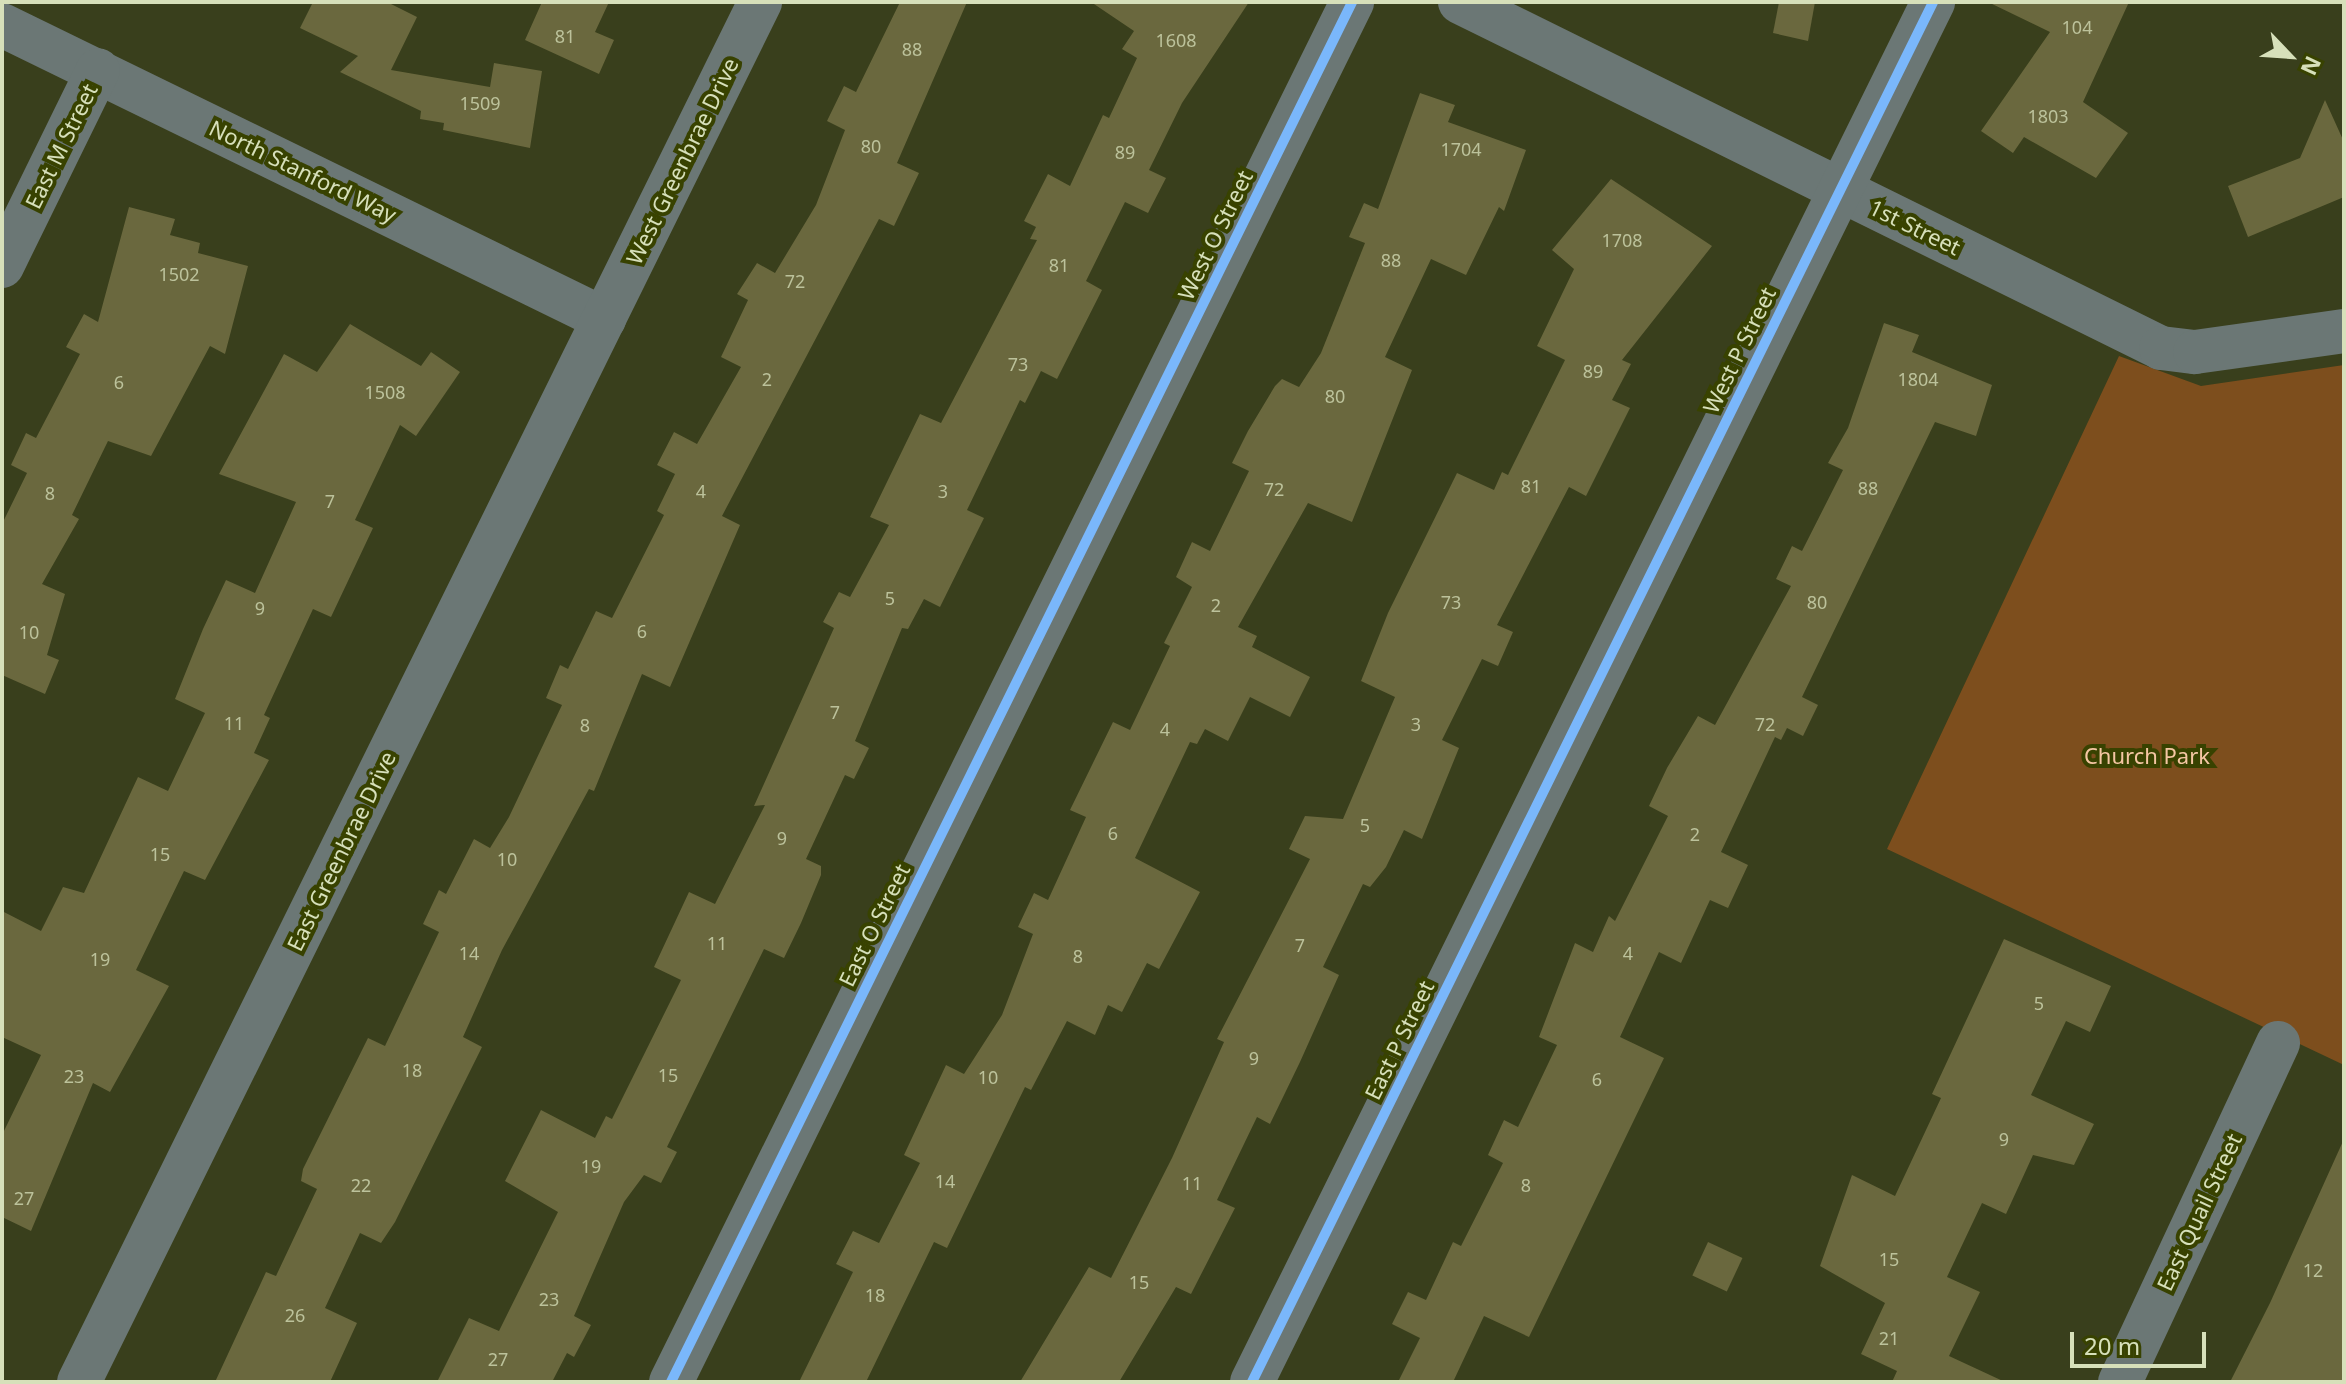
<!DOCTYPE html>
<style>
body{margin:0}
#map{position:relative;width:2346px;height:1384px;overflow:hidden;background:#393f1c;font-family:"Noto Sans",sans-serif}
div>[style]{position:absolute}
.green>*{inset:0;background:#7d4e1d}
.building>*{inset:0;background:#6a683e;transform-origin:0 0}
.minor>*{height:44px;margin:-22px;padding:0 22px;transform-origin:22px;border-radius:22px;background:#6b7775}
.cycleway>*{height:10px;margin:-5px;padding:0 5px;transform-origin:5px;border-radius:5px;background:#7ab7fb}
span{translate:-50% -50%;white-space:nowrap;text-align:center;line-height:1.15;-webkit-text-stroke:8px #384200;paint-order:stroke}
.number-label{font-size:18px;color:#bcc29b}
.number-label span{-webkit-text-stroke-width:0}
.street-label{font-size:22px;color:#d7e0ba}
.park-label{font-size:22px;color:#f5c6a3}
.frame{position:absolute;inset:0;border:4px solid #d7e0ba;pointer-events:none}
.north{position:absolute;left:2250px;top:16px;width:80px;height:80px;-webkit-text-stroke:6px #384200;paint-order:stroke;rotate:115deg;font-size:22px;font-weight:700;line-height:32px;text-align:center;color:#d7e0ba}
.north::after{content:'';display:block;margin:auto;width:28px;height:36px;background:#d7e0ba;clip-path:polygon(50% 0,100% 100%,50% 72%,0 100%)}
.scale{position:absolute;left:2070px;top:1332px;width:136px;height:36px;box-sizing:border-box;border:4px solid #d7e0ba;border-top:0;padding-left:10px;font-size:24px;line-height:28px;white-space:nowrap;color:#d7e0ba;-webkit-text-stroke:6px #384200;paint-order:stroke}
</style>
<div id="map">
<div class="green">
<div style="clip-path:polygon(2119px 356px,2201px 386px,2344px 365px,2344px 1065px,1887px 849px)"></div>
</div>
<div class="building">
<div style="clip-path:polygon(313px 2px,387px 2px,417px 17px,391px 70px,490px 87px,494px 63px,542px 71px,530px 148px,443px 130px,444px 123px,420px 119px,421px 111px,340px 72px,358px 56px,300px 28px)"></div>
<div style="clip-path:polygon(542px 2px,609px 2px,595px 32px,614px 40px,599px 74px,525px 40px)"></div>
<div style="clip-path:polygon(900px 2px,967px 2px,897px 163px,919px 173px,894px 226px,879px 219px,722px 516px,740px 525px,670px 687px,642px 674px,594px 791px,589px 789px,502px 950px,463px 1037px,482px 1047px,395px 1222px,381px 1243px,360px 1233px,325px 1308px,357px 1323px,330px 1382px,215px 1382px,266px 1272px,276px 1276px,317px 1189px,301px 1181px,303px 1169px,368px 1038px,385px 1046px,439px 932px,423px 924px,439px 890px,446px 894px,474px 839px,490px 848px,509px 817px,562px 705px,546px 698px,560px 665px,568px 669px,596px 611px,612px 618px,664px 515px,657px 511px,675px 474px,657px 465px,674px 432px,697px 444px,741px 367px,721px 357px,748px 300px,737px 294px,757px 263px,775px 273px,816px 205px,845px 130px,827px 121px,844px 86px,856px 92px)"></div>
<div style="clip-path:polygon(1091px 2px,1249px 2px,1182px 103px,1149px 170px,1166px 178px,1148px 213px,1125px 202px,1086px 281px,1102px 290px,1057px 379px,1041px 371px,1025px 403px,1020px 400px,967px 510px,984px 518px,940px 607px,924px 599px,908px 629px,902px 628px,855px 741px,869px 748px,854px 779px,845px 775px,806px 859px,821px 866px,821px 875px,801px 923px,784px 958px,764px 949px,667px 1147px,677px 1152px,661px 1183px,644px 1175px,624px 1202px,574px 1316px,591px 1325px,574px 1357px,567px 1353px,552px 1382px,437px 1382px,469px 1318px,499px 1331px,558px 1212px,505px 1181px,541px 1110px,595px 1138px,606px 1116px,612px 1119px,681px 980px,654px 967px,689px 892px,715px 904px,765px 805px,754px 806px,834px 628px,823px 622px,839px 592px,850px 597px,889px 525px,870px 517px,920px 414px,941px 423px,1037px 240px,1030px 239px,1036px 227px,1024px 221px,1048px 174px,1070px 186px,1103px 115px,1109px 118px,1137px 58px,1122px 49px,1134px 31px)"></div>
<div style="clip-path:polygon(1779px 2px,1815px 2px,1808px 41px,1773px 33px)"></div>
<div style="clip-path:polygon(1988px 2px,2129px 2px,2083px 102px,2128px 133px,2096px 178px,2024px 137px,2013px 153px,1981px 131px,2050px 32px)"></div>
<div style="clip-path:polygon(1420px 93px,1455px 105px,1448px 122px,1526px 150px,1504px 211px,1499px 207px,1466px 275px,1431px 259px,1385px 357px,1412px 370px,1352px 522px,1308px 503px,1238px 627px,1257px 636px,1252px 647px,1310px 677px,1290px 717px,1250px 697px,1228px 741px,1205px 729px,1197px 744px,1190px 742px,1135px 858px,1200px 892px,1159px 969px,1147px 963px,1122px 1012px,1108px 1005px,1095px 1035px,1067px 1021px,1031px 1090px,1025px 1087px,947px 1248px,934px 1242px,866px 1382px,799px 1382px,853px 1272px,836px 1264px,853px 1231px,879px 1243px,920px 1163px,904px 1155px,946px 1065px,964px 1074px,1002px 1015px,1033px 934px,1018px 927px,1034px 893px,1048px 900px,1086px 817px,1070px 810px,1113px 722px,1130px 730px,1170px 646px,1164px 643px,1192px 587px,1176px 577px,1192px 542px,1210px 551px,1249px 471px,1232px 463px,1248px 431px,1275px 386px,1282px 379px,1299px 387px,1321px 353px,1365px 243px,1349px 237px,1364px 203px,1378px 209px)"></div>
<div style="clip-path:polygon(2325px 100px,2344px 142px,2344px 197px,2248px 237px,2228px 186px,2300px 158px)"></div>
<div style="clip-path:polygon(1611px 179px,1712px 246px,1622px 360px,1631px 364px,1612px 400px,1630px 408px,1586px 496px,1569px 487px,1497px 625px,1513px 632px,1498px 666px,1482px 659px,1442px 740px,1459px 748px,1422px 839px,1404px 830px,1386px 867px,1370px 887px,1363px 884px,1323px 967px,1339px 975px,1300px 1062px,1270px 1124px,1257px 1117px,1217px 1200px,1235px 1208px,1191px 1294px,1176px 1287px,1119px 1382px,1020px 1382px,1089px 1267px,1111px 1278px,1172px 1158px,1224px 1042px,1217px 1039px,1310px 859px,1289px 849px,1305px 816px,1343px 819px,1395px 697px,1361px 681px,1388px 613px,1457px 473px,1494px 490px,1502px 472px,1508px 475px,1565px 360px,1537px 346px,1574px 269px,1552px 250px)"></div>
<div style="clip-path:polygon(129px 207px,175px 219px,170px 235px,200px 243px,198px 253px,248px 266px,225px 354px,210px 346px,151px 456px,108px 441px,72px 515px,79px 519px,42px 584px,65px 594px,47px 655px,59px 660px,45px 694px,2px 675px,2px 524px,27px 473px,11px 465px,26px 433px,36px 438px,80px 354px,66px 347px,84px 314px,98px 322px)"></div>
<div style="clip-path:polygon(1884px 323px,1919px 335px,1912px 352px,1992px 385px,1976px 436px,1935px 422px,1802px 697px,1818px 705px,1803px 736px,1787px 728px,1781px 740px,1775px 737px,1721px 852px,1748px 865px,1728px 908px,1710px 900px,1681px 963px,1659px 952px,1620px 1037px,1664px 1058px,1529px 1337px,1484px 1316px,1453px 1382px,1398px 1382px,1420px 1338px,1392px 1324px,1408px 1292px,1426px 1300px,1453px 1242px,1461px 1246px,1503px 1163px,1488px 1155px,1504px 1120px,1518px 1127px,1557px 1045px,1539px 1037px,1575px 943px,1593px 952px,1609px 916px,1615px 921px,1668px 816px,1649px 806px,1667px 768px,1698px 716px,1715px 725px,1791px 586px,1776px 579px,1792px 546px,1802px 551px,1843px 470px,1828px 463px,1848px 428px)"></div>
<div style="clip-path:polygon(350px 324px,421px 366px,431px 352px,460px 372px,416px 436px,400px 425px,355px 520px,373px 528px,331px 617px,313px 609px,264px 715px,270px 718px,254px 753px,269px 760px,205px 880px,184px 871px,136px 970px,169px 986px,110px 1092px,93px 1083px,31px 1231px,2px 1217px,2px 1135px,41px 1055px,2px 1037px,2px 911px,41px 931px,63px 887px,84px 893px,138px 777px,168px 791px,205px 713px,175px 699px,203px 629px,226px 580px,255px 593px,296px 502px,219px 474px,284px 354px,317px 372px)"></div>
<div style="clip-path:polygon(2004px 939px,2111px 986px,2090px 1032px,2066px 1021px,2031px 1095px,2094px 1124px,2074px 1165px,2033px 1155px,2006px 1214px,1982px 1203px,1947px 1277px,1980px 1292px,1949px 1356px,2005px 1382px,1892px 1382px,1897px 1371px,1861px 1354px,1885px 1303px,1820px 1266px,1852px 1175px,1895px 1196px,1941px 1098px,1932px 1094px)"></div>
<div style="clip-path:polygon(2344px 1139px,2344px 1382px,2230px 1382px,2270px 1303px)"></div>
<div style="left:1708px;top:1242px;width:38px;height:37px;rotate:25deg"></div>
</div>
<div class="minor">
<div style="left:1460px;top:2px;width:782px;rotate:26.27deg"></div>
<div style="left:2161px;top:348px;width:34px;rotate:7deg"></div>
<div style="left:2195px;top:352px;width:150px;rotate:-8deg"></div>
<div style="left:2px;top:25px;width:670px;rotate:26.03deg"></div>
<div style="left:2px;top:266px;width:218px;rotate:-63.9deg"></div>
<div style="left:79px;top:1382px;width:1539px;rotate:-63.73deg"></div>
<div style="left:671px;top:1382px;width:1539px;rotate:-63.73deg"></div>
<div style="left:1252px;top:1382px;width:1539px;rotate:-63.73deg"></div>
<div style="left:2120px;top:1382px;width:374px;rotate:-65deg"></div>
</div>
<div class="cycleway">
<div style="left:671px;top:1382px;width:1539px;rotate:-63.73deg"></div>
<div style="left:1252px;top:1382px;width:1539px;rotate:-63.73deg"></div>
</div>
<div class="number-label">
<span style="left:2077px;top:27px">104</span>
<span style="left:565px;top:36px">81</span>
<span style="left:1176px;top:40px">1608</span>
<span style="left:912px;top:49px">88</span>
<span style="left:480px;top:103px">1509</span>
<span style="left:2048px;top:116px">1803</span>
<span style="left:871px;top:146px">80</span>
<span style="left:1461px;top:149px">1704</span>
<span style="left:1125px;top:152px">89</span>
<span style="left:1622px;top:240px">1708</span>
<span style="left:1391px;top:260px">88</span>
<span style="left:1059px;top:265px">81</span>
<span style="left:179px;top:274px">1502</span>
<span style="left:795px;top:281px">72</span>
<span style="left:1018px;top:364px">73</span>
<span style="left:1593px;top:371px">89</span>
<span style="left:767px;top:379px">2</span>
<span style="left:1918px;top:379px">1804</span>
<span style="left:119px;top:382px">6</span>
<span style="left:385px;top:392px">1508</span>
<span style="left:1335px;top:396px">80</span>
<span style="left:1531px;top:486px">81</span>
<span style="left:1868px;top:488px">88</span>
<span style="left:1274px;top:489px">72</span>
<span style="left:701px;top:491px">4</span>
<span style="left:943px;top:491px">3</span>
<span style="left:50px;top:493px">8</span>
<span style="left:330px;top:501px">7</span>
<span style="left:890px;top:598px">5</span>
<span style="left:1451px;top:602px">73</span>
<span style="left:1817px;top:602px">80</span>
<span style="left:1216px;top:605px">2</span>
<span style="left:260px;top:608px">9</span>
<span style="left:642px;top:631px">6</span>
<span style="left:29px;top:632px">10</span>
<span style="left:835px;top:712px">7</span>
<span style="left:234px;top:723px">11</span>
<span style="left:1416px;top:724px">3</span>
<span style="left:1765px;top:724px">72</span>
<span style="left:585px;top:725px">8</span>
<span style="left:1165px;top:729px">4</span>
<span style="left:1365px;top:825px">5</span>
<span style="left:1113px;top:833px">6</span>
<span style="left:1695px;top:834px">2</span>
<span style="left:782px;top:838px">9</span>
<span style="left:160px;top:854px">15</span>
<span style="left:507px;top:859px">10</span>
<span style="left:717px;top:943px">11</span>
<span style="left:1300px;top:945px">7</span>
<span style="left:469px;top:953px">14</span>
<span style="left:1628px;top:953px">4</span>
<span style="left:1078px;top:956px">8</span>
<span style="left:100px;top:959px">19</span>
<span style="left:2039px;top:1003px">5</span>
<span style="left:1254px;top:1058px">9</span>
<span style="left:412px;top:1070px">18</span>
<span style="left:668px;top:1075px">15</span>
<span style="left:74px;top:1076px">23</span>
<span style="left:988px;top:1077px">10</span>
<span style="left:1597px;top:1079px">6</span>
<span style="left:2004px;top:1139px">9</span>
<span style="left:591px;top:1166px">19</span>
<span style="left:945px;top:1181px">14</span>
<span style="left:1192px;top:1183px">11</span>
<span style="left:361px;top:1185px">22</span>
<span style="left:1526px;top:1185px">8</span>
<span style="left:24px;top:1198px">27</span>
<span style="left:1889px;top:1259px">15</span>
<span style="left:2313px;top:1270px">12</span>
<span style="left:1139px;top:1282px">15</span>
<span style="left:875px;top:1295px">18</span>
<span style="left:549px;top:1299px">23</span>
<span style="left:295px;top:1315px">26</span>
<span style="left:1889px;top:1338px">21</span>
<span style="left:498px;top:1359px">27</span>
</div>
<div class="street-label">
<span style="left:61px;top:146px;rotate:-64deg">East M Street</span>
<span style="left:682px;top:161px;rotate:-64deg">West Greenbrae Drive</span>
<span style="left:303px;top:171px;rotate:26deg">North Stanford Way</span>
<span style="left:1915px;top:227px;rotate:26deg">1st Street</span>
<span style="left:1215px;top:235px;rotate:-64deg">West O Street</span>
<span style="left:1739px;top:350px;rotate:-64deg">West P Street</span>
<span style="left:341px;top:851px;rotate:-64deg">East Greenbrae Drive</span>
<span style="left:874px;top:925px;rotate:-64deg">East O Street</span>
<span style="left:1399px;top:1040px;rotate:-64deg">East P Street</span>
<span style="left:2199px;top:1212px;rotate:-65deg">East Quail Street</span>
</div>
<div class="park-label">
<span style="left:2147px;top:756px">Church Park</span>
</div>
<div class="frame"></div>
<div class="north">N</div>
<div class="scale">20 m</div>
</div>
